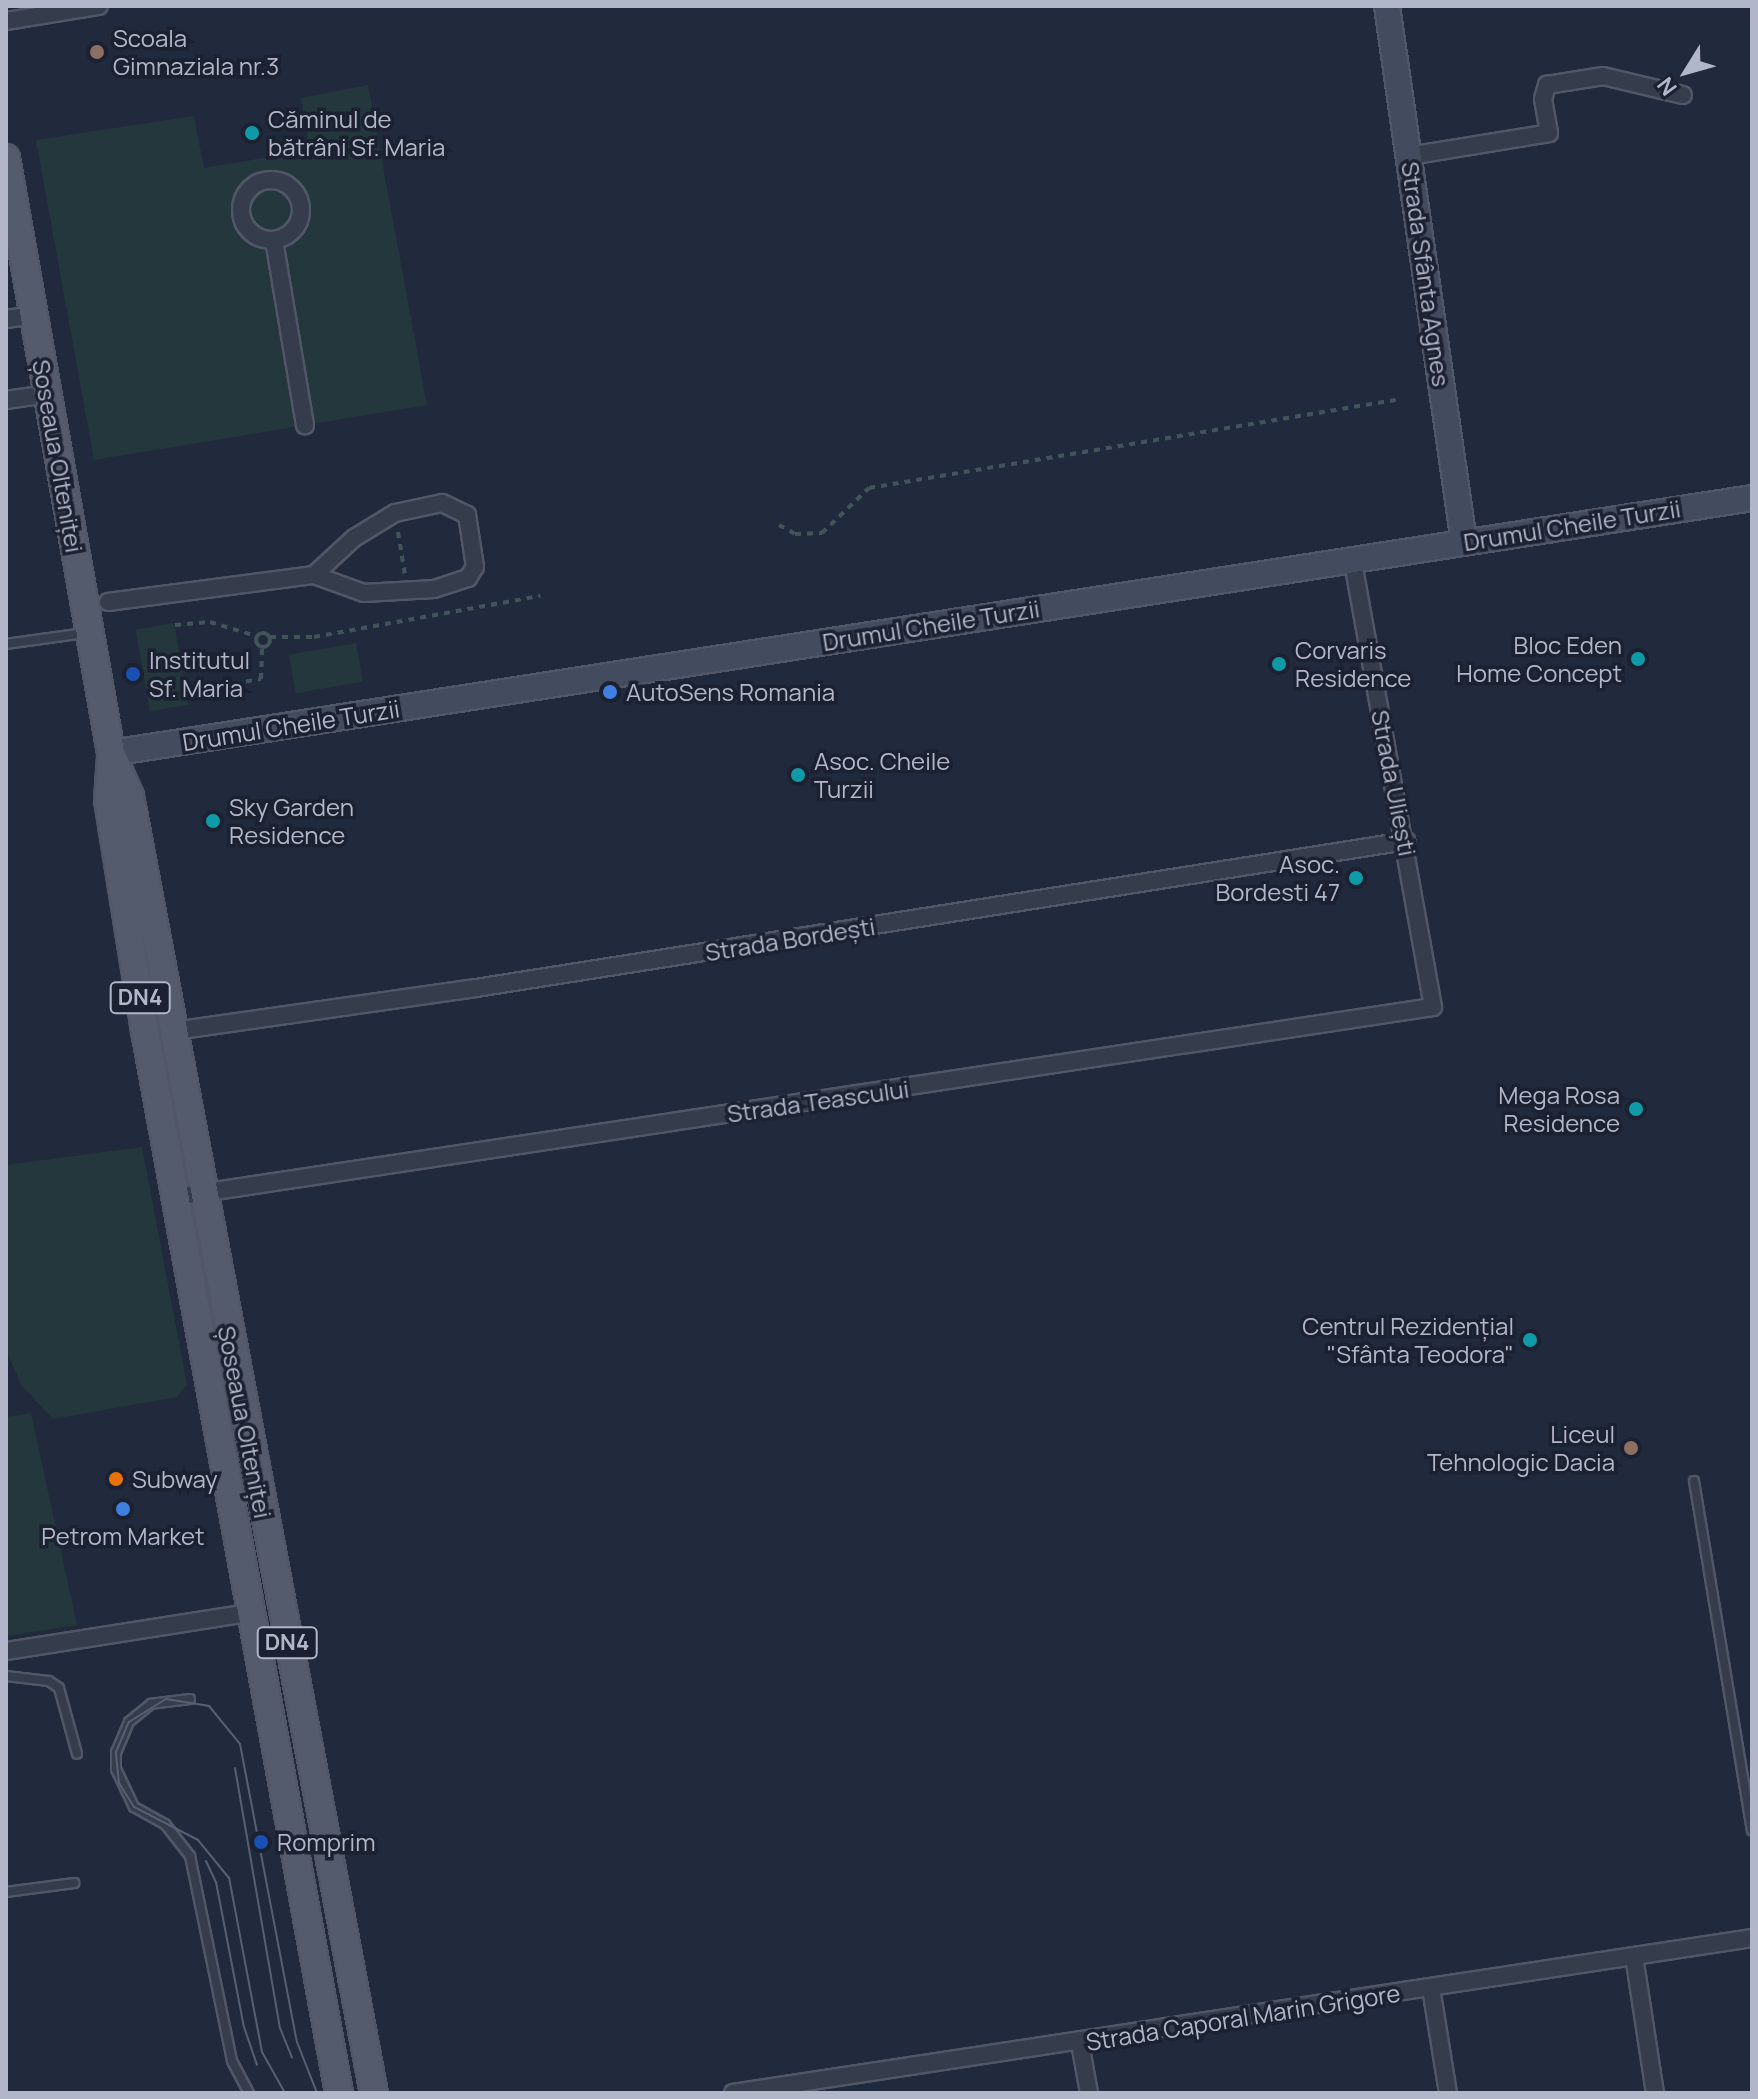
<!DOCTYPE html>
<meta charset="utf-8">
<style>
body{margin:0}
#map{position:relative;width:1758px;height:2099px;overflow:hidden;background:#212a3c;font-family:Manrope,sans-serif}
div>[style]{position:absolute}
.green>*{inset:0;background:#23373d;transform-origin:0 0}
.path>*{height:4px;margin-top:-2px;transform-origin:0;background:repeating-linear-gradient(90deg,#41545a 0 6px,transparent 0 12px)}
.path>.ring{margin:-2px;padding:0;box-sizing:content-box;background:none;border:4px solid #41545a;border-radius:50%}
.roads{filter:drop-shadow(2px 0 #515767) drop-shadow(-2px 0 #515767) drop-shadow(0 2px #515767) drop-shadow(0 -2px #515767)}
.lane>*{height:8px;margin:-4px;padding:0 4px;transform-origin:4px;border-radius:4px;background:#353c4c}
.street>*{height:16px;margin:-8px;padding:0 8px;transform-origin:8px;border-radius:8px;background:#353c4c}
.street>.ring{margin:-8px;padding:0;box-sizing:content-box;background:none;border:16px solid #353c4c;border-radius:50%}
.secondary>*{height:24px;margin:-12px;padding:0 12px;transform-origin:12px;border-radius:12px;background:#434b5f}
.primary>*{height:26px;margin:-13px;padding:0 13px;transform-origin:13px;border-radius:13px;background:#535b6c}
.tram>*{height:2px;margin:-1px;padding:0 1px;transform-origin:1px;border-radius:1px;background:#576073}
.dots>*{width:22px;height:22px;translate:-50% -50%;box-sizing:border-box;border:4px solid #1b2131;border-radius:50%}
span{translate:-50% -50%;white-space:nowrap;text-align:center;line-height:1.15;-webkit-text-stroke:7px #1b2131;paint-order:stroke}
.shield-label span{padding:2px 6px;background:#1b2131;border:2px solid;border-radius:6px;-webkit-text-stroke-width:0}
.shield-label{font-size:22px;color:#b1b7c8;font-weight:700}
.poi-label{font-size:24px;color:#b1b7c8}
.left{translate:0 -50%;text-align:left}
.right{translate:-100% -50%;text-align:right}
.street-label{font-size:24px;color:#b1b7c8}
.frame{position:absolute;inset:0;border:8px solid #b1b7c8;pointer-events:none}
.north{position:absolute;left:1646px;top:32px;width:80px;height:80px;-webkit-text-stroke:6px #1b2131;paint-order:stroke;rotate:233deg;font-size:22px;font-weight:700;line-height:32px;text-align:center;color:#b1b7c8}
.north::after{content:'';display:block;margin:auto;width:28px;height:36px;background:#b1b7c8;clip-path:polygon(50% 0,100% 100%,50% 72%,0 100%)}
</style>
<div id="map">
<div class="green">
<div style="clip-path:polygon(368px 85px,427px 405px,94px 460px,36px 140px,194px 116px,204px 168px,310px 150px,301px 98px)"></div>
<div style="left:174px;top:623px;width:83px;height:39px;rotate:80deg"></div>
<div style="left:356px;top:643px;width:39px;height:68px;rotate:80deg"></div>
<div style="clip-path:polygon(142px 1147px,187px 1384px,177px 1397px,53px 1419px,22px 1386px,6px 1350px,6px 1165px)"></div>
<div style="clip-path:polygon(31px 1413px,77px 1625px,6px 1636px,6px 1417px)"></div>
</div>
<div class="path">
<div style="left:779px;top:525px;width:18px;rotate:29deg"></div>
<div style="left:795px;top:534px;width:27px;rotate:-2deg"></div>
<div style="left:822px;top:533px;width:65px;rotate:-43.8deg"></div>
<div style="left:869px;top:488px;width:539px;rotate:-9.5deg"></div>
<div style="left:398px;top:532px;width:44px;rotate:80.8deg"></div>
<div style="left:175px;top:625px;width:35px;rotate:-5deg"></div>
<div style="left:210px;top:622px;width:48px;rotate:16.9deg"></div>
<div class="ring" style="left:256px;top:633px;width:10px;height:10px"></div>
<div style="left:270px;top:637px;width:44px"></div>
<div style="left:314px;top:637px;width:230px;rotate:-10.3deg"></div>
<div style="left:187px;top:692px;width:75px;rotate:-10deg"></div>
<div style="left:261px;top:679px;width:32px;rotate:-88deg"></div>
</div>
<div class="roads">
<div class="lane">
<div style="left:6px;top:644px;width:79px;rotate:-8deg"></div>
<div style="left:1694px;top:1481px;width:354px;rotate:80.6deg"></div>
<div style="left:6px;top:1676px;width:43px;rotate:6.6deg"></div>
<div style="left:49px;top:1681px;width:12px;rotate:35deg"></div>
<div style="left:59px;top:1688px;width:68px;rotate:74.7deg"></div>
<div style="left:190px;top:1699px;width:39px;rotate:173deg"></div>
<div style="left:151px;top:1704px;width:28px;rotate:141deg"></div>
<div style="left:129px;top:1722px;width:33px;rotate:113deg"></div>
<div style="left:116px;top:1752px;width:17px;rotate:90deg"></div>
<div style="left:116px;top:1769px;width:42px;rotate:64.7deg"></div>
<div style="left:134px;top:1807px;width:35px;rotate:29deg"></div>
<div style="left:165px;top:1824px;width:41px;rotate:52deg"></div>
<div style="left:190px;top:1856px;width:209px;rotate:78.4deg"></div>
<div style="left:232px;top:2061px;width:36px;rotate:62deg"></div>
<div style="left:6px;top:1892px;width:69px;rotate:-7.5deg"></div>
</div>
<div class="street">
<div style="left:6px;top:21px;width:94px;rotate:-9.2deg"></div>
<div style="left:1409px;top:156px;width:142px;rotate:-9.3deg"></div>
<div style="left:1549px;top:133px;width:35px;rotate:-100deg"></div>
<div style="left:1543px;top:99px;width:15px;rotate:-74deg"></div>
<div style="left:1547px;top:85px;width:57px;rotate:-9.1deg"></div>
<div style="left:1603px;top:76px;width:82px;rotate:13.4deg"></div>
<div class="ring" style="left:241px;top:180px;width:44px;height:44px"></div>
<div style="left:274px;top:240px;width:188px;rotate:80.5deg"></div>
<div style="left:6px;top:319px;width:27px;rotate:-8deg"></div>
<div style="left:6px;top:400px;width:41px;rotate:-8.3deg"></div>
<div style="left:108px;top:602px;width:208px;rotate:-7.5deg"></div>
<div style="left:314px;top:575px;width:53px;rotate:19.8deg"></div>
<div style="left:364px;top:593px;width:70px;rotate:-3.3deg"></div>
<div style="left:434px;top:589px;width:36px;rotate:-18deg"></div>
<div style="left:468px;top:578px;width:13px;rotate:-58deg"></div>
<div style="left:475px;top:567px;width:53px;rotate:-98.7deg"></div>
<div style="left:467px;top:515px;width:28px;rotate:-154deg"></div>
<div style="left:442px;top:503px;width:48px;rotate:168deg"></div>
<div style="left:395px;top:513px;width:48px;rotate:148.6deg"></div>
<div style="left:354px;top:538px;width:54px;rotate:137.2deg"></div>
<div style="left:174px;top:1031px;width:305px;rotate:-8.1deg"></div>
<div style="left:476px;top:988px;width:942px;rotate:-8.98deg"></div>
<div style="left:175px;top:1197px;width:1272px;rotate:-8.59deg"></div>
<div style="left:1433px;top:1007px;width:455px;rotate:-100.2deg"></div>
<div style="left:6px;top:1651px;width:246px;rotate:-8.9deg"></div>
<div style="left:1634px;top:1956px;width:139px;rotate:81.3deg"></div>
<div style="left:1431px;top:1988px;width:106px;rotate:80.8deg"></div>
<div style="left:1080px;top:2043px;width:51px;rotate:79.8deg"></div>
<div style="left:733px;top:2093px;width:1031px;rotate:-8.65deg"></div>
</div>
<div class="secondary">
<div style="left:1387px;top:6px;width:542px;rotate:81.83deg"></div>
<div style="left:111px;top:753px;width:1661px;rotate:-8.83deg"></div>
</div>
<div class="primary">
<div style="left:6px;top:158px;width:604px;rotate:79.99deg"></div>
<div style="left:111px;top:753px;width:47px;rotate:66.2deg"></div>
<div style="left:130px;top:796px;width:1320px;rotate:79.35deg"></div>
<div style="left:111px;top:757px;width:43px;rotate:94deg"></div>
<div style="left:108px;top:800px;width:239px;rotate:80.9deg"></div>
<div style="left:146px;top:1036px;width:1074px;rotate:79.65deg"></div>
</div>
</div>
<div class="tram">
<div style="left:235px;top:1768px;width:264px;rotate:80.2deg"></div>
<div style="left:280px;top:2028px;width:32px;rotate:68deg"></div>
<div style="left:206px;top:1861px;width:23px;rotate:65deg"></div>
<div style="left:216px;top:1882px;width:148px;rotate:79.1deg"></div>
<div style="left:244px;top:2027px;width:40px;rotate:71.1deg"></div>
<div style="left:285px;top:2093px;width:47px;rotate:-119.3deg"></div>
<div style="left:262px;top:2052px;width:177px;rotate:-100.7deg"></div>
<div style="left:229px;top:1878px;width:49px;rotate:-129.2deg"></div>
<div style="left:198px;top:1840px;width:72px;rotate:-152.7deg"></div>
<div style="left:134px;top:1807px;width:28px;rotate:-122deg"></div>
<div style="left:119px;top:1783px;width:31px;rotate:-96deg"></div>
<div style="left:116px;top:1752px;width:33px;rotate:-67deg"></div>
<div style="left:129px;top:1722px;width:44px;rotate:-31.9deg"></div>
<div style="left:166px;top:1699px;width:44px;rotate:9.2deg"></div>
<div style="left:209px;top:1706px;width:49px;rotate:50.8deg"></div>
<div style="left:240px;top:1744px;width:303px;rotate:79.2deg"></div>
<div style="left:297px;top:2042px;width:55px;rotate:68.6deg"></div>
</div>
<div class="dots">
<div style="left:97px;top:52px;background:#8d6e63"></div>
<div style="left:252px;top:133px;background:#0f9aa8"></div>
<div style="left:1638px;top:659px;background:#0f9aa8"></div>
<div style="left:1279px;top:664px;background:#0f9aa8"></div>
<div style="left:133px;top:674px;background:#1a4fb4"></div>
<div style="left:610px;top:692px;background:#3f7fe0"></div>
<div style="left:798px;top:775px;background:#0f9aa8"></div>
<div style="left:213px;top:821px;background:#0f9aa8"></div>
<div style="left:1356px;top:878px;background:#0f9aa8"></div>
<div style="left:1636px;top:1109px;background:#0f9aa8"></div>
<div style="left:1530px;top:1340px;background:#0f9aa8"></div>
<div style="left:1631px;top:1448px;background:#8d6e63"></div>
<div style="left:116px;top:1479px;background:#e8710a"></div>
<div style="left:123px;top:1509px;background:#3f7fe0"></div>
<div style="left:261px;top:1842px;background:#1a4fb4"></div>
</div>
<div class="shield-label">
<span style="left:140px;top:998px">DN4</span>
<span style="left:287px;top:1643px">DN4</span>
</div>
<div class="poi-label">
<span class="left" style="left:113px;top:52px">Scoala<br>Gimnaziala nr.3</span>
<span class="left" style="left:268px;top:133px">Căminul de<br>bătrâni Sf. Maria</span>
<span class="right" style="left:1622px;top:659px">Bloc Eden<br>Home Concept</span>
<span class="left" style="left:1295px;top:664px">Corvaris<br>Residence</span>
<span class="left" style="left:149px;top:674px">Institutul<br>Sf. Maria</span>
<span class="left" style="left:626px;top:692px">AutoSens Romania</span>
<span class="left" style="left:814px;top:775px">Asoc. Cheile<br>Turzii</span>
<span class="left" style="left:229px;top:821px">Sky Garden<br>Residence</span>
<span class="right" style="left:1340px;top:878px">Asoc.<br>Bordesti 47</span>
<span class="right" style="left:1620px;top:1109px">Mega Rosa<br>Residence</span>
<span class="right" style="left:1514px;top:1340px">Centrul Rezidențial<br>"Sfânta Teodora"</span>
<span class="right" style="left:1615px;top:1448px">Liceul<br>Tehnologic Dacia</span>
<span class="left" style="left:132px;top:1479px">Subway</span>
<span style="left:123px;top:1536px">Petrom Market</span>
<span class="left" style="left:277px;top:1842px">Romprim</span>
</div>
<div class="street-label">
<span style="left:1426px;top:274px;rotate:82deg">Strada Sfânta Agnes</span>
<span style="left:58px;top:456px;rotate:80deg">Șoseaua Olteniței</span>
<span style="left:1572px;top:525px;rotate:-9deg">Drumul Cheile Turzii</span>
<span style="left:931px;top:625px;rotate:-9deg">Drumul Cheile Turzii</span>
<span style="left:291px;top:725px;rotate:-9deg">Drumul Cheile Turzii</span>
<span style="left:1394px;top:783px;rotate:79deg">Strada Uliești</span>
<span style="left:790px;top:939px;rotate:-9deg">Strada Bordești</span>
<span style="left:818px;top:1101px;rotate:-8deg">Strada Teascului</span>
<span style="left:245px;top:1422px;rotate:79deg">Șoseaua Olteniței</span>
<span style="left:1243px;top:2017px;rotate:-9deg">Strada Caporal Marin Grigore</span>
</div>
<div class="frame"></div>
<div class="north">N</div>
</div>
